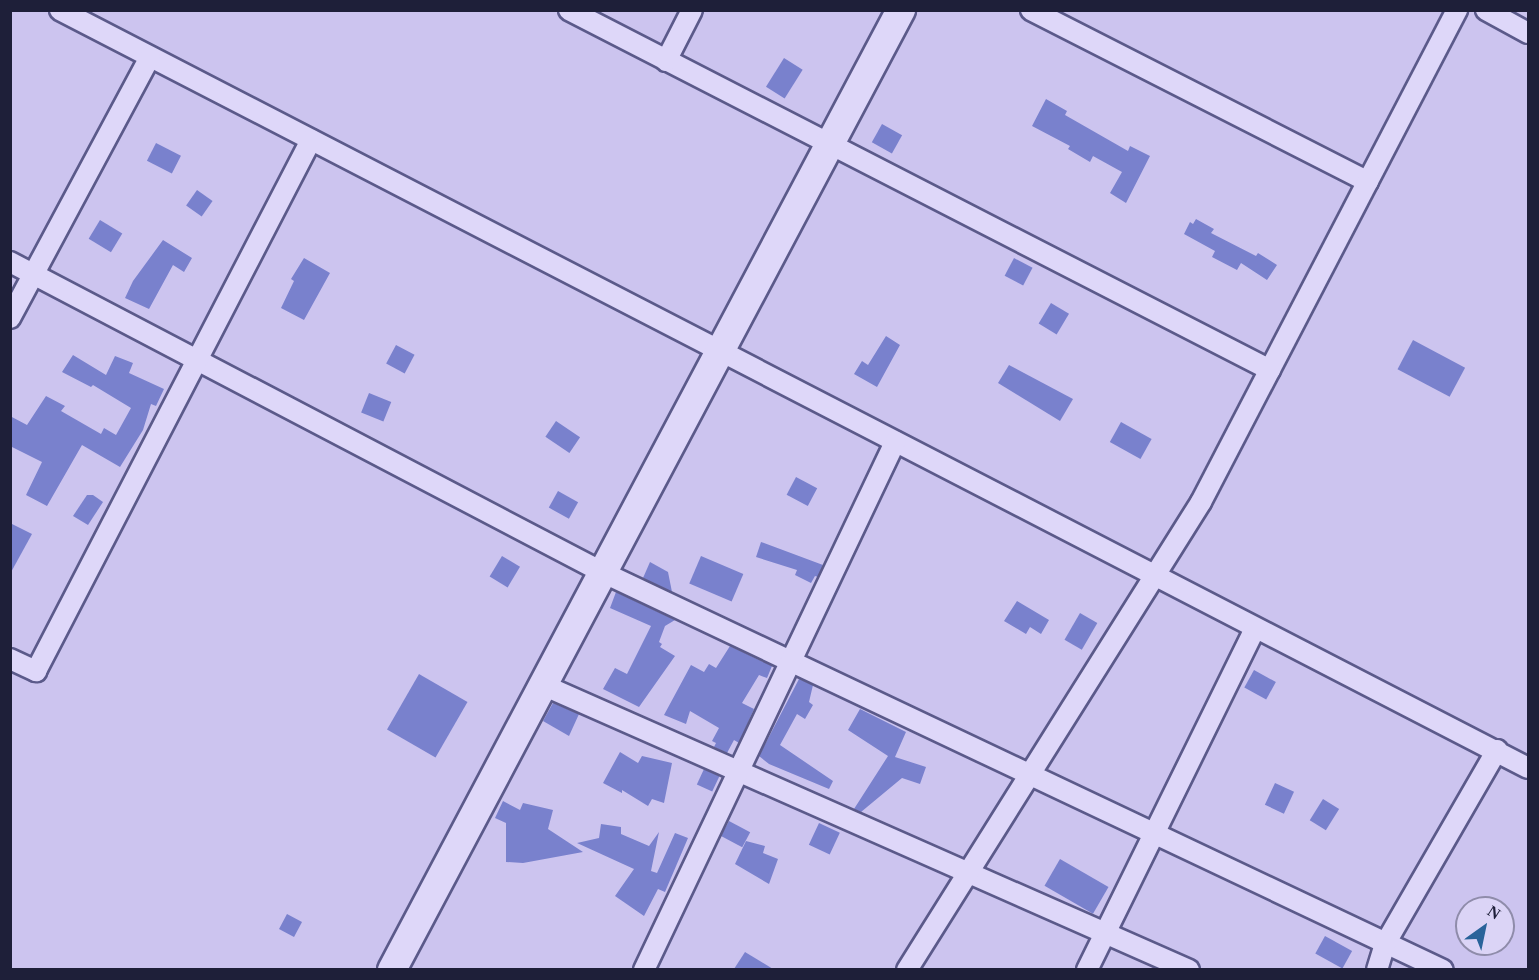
<!DOCTYPE html>
<style>
body{margin:0}
#map{position:relative;width:1539px;height:980px;overflow:hidden;background:#ccc4ef;font-family:"Times New Roman",serif}
div>[style]{position:absolute}
.building>*{inset:0;background:#7981cd;transform-origin:0 0}
.roads{filter:drop-shadow(2px 0 #5b5a8a) drop-shadow(-2px 0 #5b5a8a) drop-shadow(0 2px #5b5a8a) drop-shadow(0 -2px #5b5a8a)}
.street>*{height:20px;margin:-10px;padding:0 10px;transform-origin:10px;border-radius:10px;background:#ded7f9}
.secondary>*{height:28px;margin:-14px;padding:0 14px;transform-origin:14px;border-radius:14px;background:#ded7f9}
span{translate:-50% -50%;white-space:nowrap;text-align:center;line-height:1.15;-webkit-text-stroke:5px #dbd4f6;paint-order:stroke}
.frame{position:absolute;inset:0;border:12px solid #1e1f39;pointer-events:none}
.north{position:absolute;left:1455px;top:896px;width:60px;height:60px;box-sizing:border-box;background:#dbd4f6;border:2px solid #8f8caa;border-radius:50%;rotate:33deg;font-size:16px;font-weight:700;line-height:24px;text-align:center;color:#1e1f39}
.north::after{content:'';display:block;margin:auto;width:21px;height:27px;background:#29639a;clip-path:polygon(50% 0,100% 100%,50% 72%,0 100%)}
</style>
<div id="map">
<div class="building">
<div style="left:784px;top:58px;width:22px;height:34px;rotate:32deg"></div>
<div style="clip-path:polygon(1046px 99px,1067px 111px,1065px 115px,1128px 151px,1130px 146px,1150px 156px,1126px 203px,1110px 193px,1122px 172px,1093px 156px,1090px 162px,1068px 149px,1070px 146px,1032px 126px)"></div>
<div style="left:882px;top:124px;width:23px;height:21px;rotate:29deg"></div>
<div style="left:156px;top:143px;width:28px;height:20px;rotate:27deg"></div>
<div style="left:197px;top:190px;width:19px;height:19px;rotate:35deg"></div>
<div style="clip-path:polygon(1196px 219px,1214px 229px,1211px 233px,1256px 256px,1258px 253px,1277px 265px,1267px 280px,1241px 263px,1237px 270px,1212px 257px,1215px 251px,1184px 234px,1190px 222px,1193px 224px)"></div>
<div style="left:100px;top:220px;width:26px;height:22px;rotate:31deg"></div>
<div style="clip-path:polygon(163px 240px,192px 258px,184px 272px,173px 265px,149px 309px,125px 298px,133px 281px)"></div>
<div style="clip-path:polygon(304px 258px,330px 273px,304px 320px,281px 308px,294px 281px,291px 279px)"></div>
<div style="left:1014px;top:258px;width:21px;height:20px;rotate:28deg"></div>
<div style="left:1051px;top:303px;width:21px;height:24px;rotate:31deg"></div>
<div style="clip-path:polygon(886px 336px,900px 345px,877px 387px,854px 374px,862px 361px,868px 365px)"></div>
<div style="left:1413px;top:340px;width:59px;height:33px;rotate:28deg"></div>
<div style="left:396px;top:345px;width:21px;height:21px;rotate:28deg"></div>
<div style="clip-path:polygon(73px 355px,106px 375px,115px 356px,133px 363px,129px 373px,164px 389px,156px 406px,151px 404px,143px 430px,120px 467px,82px 445px,47px 506px,26px 495px,42px 462px,10px 446px,10px 416px,27px 425px,46px 396px,65px 406px,61px 411px,101px 434px,104px 428px,116px 435px,131px 408px,93px 385px,91px 387px,62px 372px)"></div>
<div style="clip-path:polygon(1009px 365px,1073px 399px,1060px 421px,998px 383px)"></div>
<div style="left:369px;top:393px;width:24px;height:21px;rotate:22deg"></div>
<div style="left:556px;top:421px;width:29px;height:19px;rotate:34deg"></div>
<div style="left:1121px;top:422px;width:35px;height:23px;rotate:29deg"></div>
<div style="left:796px;top:477px;width:24px;height:20px;rotate:28deg"></div>
<div style="left:558px;top:491px;width:23px;height:19px;rotate:29deg"></div>
<div style="clip-path:polygon(87px 495px,93px 495px,103px 502px,88px 525px,73px 516px)"></div>
<div style="clip-path:polygon(10px 523px,32px 534px,10px 574px)"></div>
<div style="clip-path:polygon(761px 542px,823px 565px,818px 577px,815px 576px,811px 583px,795px 575px,797px 570px,756px 557px)"></div>
<div style="left:502px;top:556px;width:21px;height:24px;rotate:31deg"></div>
<div style="left:701px;top:556px;width:46px;height:30px;rotate:23deg"></div>
<div style="clip-path:polygon(650px 562px,668px 572px,672px 592px,643px 578px)"></div>
<div style="clip-path:polygon(616px 592px,675px 620px,665px 626px,659px 642px,662px 644px,660px 647px,675px 656px,639px 707px,603px 689px,615px 668px,627px 674px,651px 626px,610px 608px)"></div>
<div style="clip-path:polygon(1017px 601px,1049px 620px,1041px 634px,1030px 627px,1026px 634px,1004px 621px)"></div>
<div style="left:1080px;top:613px;width:20px;height:31px;rotate:30deg"></div>
<div style="clip-path:polygon(730px 646px,772px 666px,767px 678px,759px 675px,742px 703px,754px 709px,739px 743px,734px 740px,727px 753px,714px 747px,716px 743px,712px 741px,719px 728px,690px 711px,686px 724px,664px 715px,691px 665px,704px 672px,709px 664px,716px 668px)"></div>
<div style="left:1254px;top:670px;width:25px;height:20px;rotate:29deg"></div>
<div style="left:419px;top:674px;width:56px;height:64px;rotate:30deg"></div>
<div style="clip-path:polygon(799px 679px,813px 685px,809px 702px,813px 705px,805px 719px,797px 714px,780px 745px,833px 781px,829px 789px,769px 764px,759px 756px)"></div>
<div style="clip-path:polygon(553px 703px,579px 714px,569px 736px,543px 721px)"></div>
<div style="clip-path:polygon(860px 709px,906px 732px,895px 757px,926px 767px,920px 784px,902px 778px,861px 812px,854px 809px,888px 756px,848px 730px)"></div>
<div style="clip-path:polygon(620px 752px,638px 763px,642px 756px,672px 763px,664px 803px,652px 799px,648px 806px,622px 790px,622px 793px,603px 783px)"></div>
<div style="left:704px;top:769px;width:17px;height:17px;rotate:25deg"></div>
<div style="left:1275px;top:783px;width:21px;height:24px;rotate:25deg"></div>
<div style="left:1323px;top:799px;width:19px;height:25px;rotate:32deg"></div>
<div style="clip-path:polygon(503px 801px,520px 810px,523px 803px,553px 810px,548px 829px,583px 852px,523px 863px,506px 862px,506px 823px,495px 818px)"></div>
<div style="left:729px;top:821px;width:24px;height:17px;rotate:28deg"></div>
<div style="left:819px;top:823px;width:23px;height:24px;rotate:25deg"></div>
<div style="clip-path:polygon(601px 824px,621px 827px,621px 834px,649px 846px,659px 832px,651px 871px,657px 873px,675px 833px,688px 838px,665px 892px,658px 889px,644px 916px,615px 896px,634px 869px,577px 843px,599px 838px)"></div>
<div style="clip-path:polygon(746px 841px,765px 846px,763px 853px,778px 859px,769px 884px,735px 864px)"></div>
<div style="left:1060px;top:859px;width:56px;height:31px;rotate:30deg"></div>
<div style="left:287px;top:914px;width:17px;height:17px;rotate:28deg"></div>
<div style="left:1325px;top:936px;width:31px;height:20px;rotate:29deg"></div>
<div style="clip-path:polygon(745px 952px,773px 969px,734px 969px)"></div>
</div>
<div class="roads">
<div class="street">
<div style="left:60px;top:10px;width:1652px;rotate:27.31deg"></div>
<div style="left:569px;top:10px;width:788px;rotate:27.18deg"></div>
<div style="left:1031px;top:10px;width:378px;rotate:27deg"></div>
<div style="left:1486px;top:10px;width:48px;rotate:28.7deg"></div>
<div style="left:666px;top:61px;width:57px;rotate:-63deg"></div>
<div style="left:10px;top:262px;width:668px;rotate:27.64deg"></div>
<div style="left:602px;top:572px;width:930px;rotate:25.33deg"></div>
<div style="left:10px;top:318px;width:296px;rotate:-61.8deg"></div>
<div style="left:10px;top:659px;width:29px;rotate:25deg"></div>
<div style="left:36px;top:671px;width:598px;rotate:-62.62deg"></div>
<div style="left:543px;top:685px;width:706px;rotate:23.81deg"></div>
<div style="left:644px;top:970px;width:585px;rotate:-64.57deg"></div>
<div style="left:907px;top:970px;width:553px;rotate:-57.86deg"></div>
<div style="left:1201px;top:502px;width:555px;rotate:-62.51deg"></div>
<div style="left:1087px;top:970px;width:381px;rotate:-63.8deg"></div>
<div style="left:1377px;top:970px;width:27px;rotate:-73deg"></div>
<div style="left:1385px;top:944px;width:224px;rotate:-60deg"></div>
</div>
<div class="secondary">
<div style="left:392px;top:970px;width:1087px;rotate:-62.07deg"></div>
</div>
</div>
<div class="frame"></div>
<div class="north">N</div>
</div>
